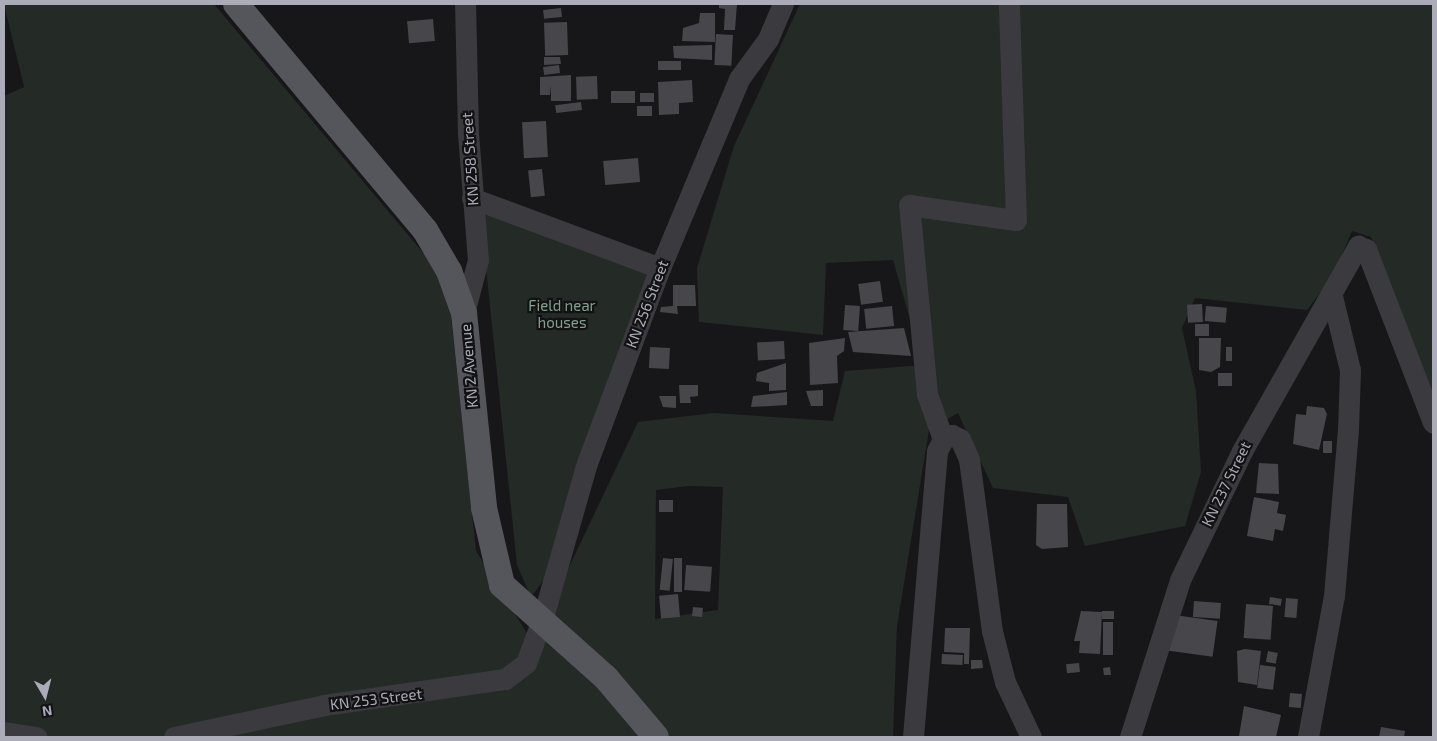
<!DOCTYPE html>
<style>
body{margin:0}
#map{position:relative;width:1437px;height:741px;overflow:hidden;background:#171719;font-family:"Exo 2",sans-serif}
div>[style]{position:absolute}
.green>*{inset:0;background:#242a26}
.building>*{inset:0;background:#47474b;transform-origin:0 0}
.minor>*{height:21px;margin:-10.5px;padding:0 10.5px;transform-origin:10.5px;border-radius:10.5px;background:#3b3b3f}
.major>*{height:26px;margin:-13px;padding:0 13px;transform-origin:13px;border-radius:13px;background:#55555c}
span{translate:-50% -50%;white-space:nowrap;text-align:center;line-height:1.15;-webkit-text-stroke:4.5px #121214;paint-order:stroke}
.street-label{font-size:15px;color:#abacb7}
.park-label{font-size:15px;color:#84a08c}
.frame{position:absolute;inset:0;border:5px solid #abacb7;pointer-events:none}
.north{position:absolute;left:20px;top:671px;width:50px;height:50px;-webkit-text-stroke:4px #121214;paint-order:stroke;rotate:172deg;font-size:14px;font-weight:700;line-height:20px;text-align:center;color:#abacb7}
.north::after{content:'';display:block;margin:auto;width:18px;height:22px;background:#abacb7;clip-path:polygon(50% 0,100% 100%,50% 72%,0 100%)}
</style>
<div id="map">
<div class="green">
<div style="clip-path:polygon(evenodd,4px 4px,214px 4px,435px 267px,450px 308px,476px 551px,533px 643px,638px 422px,714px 413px,833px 421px,845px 371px,923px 365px,893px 260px,826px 263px,823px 335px,699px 322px,697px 268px,734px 146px,800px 4px,1433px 4px,1433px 405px,1371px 237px,1352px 231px,1333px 276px,1307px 310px,1195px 298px,1182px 328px,1196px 391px,1201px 472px,1185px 526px,1085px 546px,1068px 497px,993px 488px,958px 413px,929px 430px,897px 626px,893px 737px,4px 737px,4px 96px,24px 87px,4px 4px,689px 486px,723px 487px,718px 610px,655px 619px,656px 490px,689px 486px)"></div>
<div style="clip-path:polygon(480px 210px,652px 270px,543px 581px,531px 597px,517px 565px)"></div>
</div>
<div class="building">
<div style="clip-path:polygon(719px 4px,737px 4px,735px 30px,724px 30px,725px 9px,719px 8px)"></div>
<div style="left:561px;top:8px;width:9px;height:18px;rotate:84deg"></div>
<div style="clip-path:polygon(700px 13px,715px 13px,715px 42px,682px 41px,683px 28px,699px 23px)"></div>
<div style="left:433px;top:19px;width:22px;height:26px;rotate:85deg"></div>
<div style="left:567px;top:22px;width:33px;height:23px;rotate:88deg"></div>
<div style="left:716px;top:34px;width:17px;height:31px;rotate:3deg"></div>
<div style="clip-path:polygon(712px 45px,712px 60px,674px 58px,673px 46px)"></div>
<div style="clip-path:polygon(544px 57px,560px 57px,561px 64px,544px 65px)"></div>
<div style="left:681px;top:61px;width:9px;height:23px;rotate:90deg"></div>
<div style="left:559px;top:65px;width:8px;height:16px;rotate:83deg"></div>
<div style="clip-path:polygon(571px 75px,571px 101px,551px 101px,551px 86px,550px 95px,540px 95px,540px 77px)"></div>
<div style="left:597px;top:76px;width:23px;height:21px;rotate:88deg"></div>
<div style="clip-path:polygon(692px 80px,693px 102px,679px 103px,679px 114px,659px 115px,658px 82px)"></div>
<div style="left:635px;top:91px;width:12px;height:24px;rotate:90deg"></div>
<div style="left:640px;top:93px;width:14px;height:9px"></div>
<div style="left:581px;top:102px;width:8px;height:26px;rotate:83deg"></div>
<div style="left:637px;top:106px;width:15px;height:10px"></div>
<div style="left:546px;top:121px;width:36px;height:24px;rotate:87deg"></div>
<div style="left:638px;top:158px;width:24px;height:35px;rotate:85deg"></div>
<div style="left:542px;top:169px;width:27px;height:14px;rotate:84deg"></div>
<div style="left:880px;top:281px;width:21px;height:22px;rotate:82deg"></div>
<div style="clip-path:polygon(673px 285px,695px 285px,696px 306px,677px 306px,678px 314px,660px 312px,661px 307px,673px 306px)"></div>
<div style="left:1202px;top:304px;width:18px;height:15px;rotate:87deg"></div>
<div style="left:845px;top:305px;width:15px;height:25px;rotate:4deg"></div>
<div style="left:892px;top:306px;width:20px;height:28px;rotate:84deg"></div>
<div style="left:1206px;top:306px;width:21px;height:15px;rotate:5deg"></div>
<div style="left:1209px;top:324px;width:12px;height:14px;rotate:90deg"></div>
<div style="clip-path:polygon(904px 328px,911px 356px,853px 352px,848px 332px)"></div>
<div style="clip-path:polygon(845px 338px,844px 351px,837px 356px,838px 383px,810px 385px,809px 343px)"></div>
<div style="clip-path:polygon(1199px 338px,1221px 338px,1220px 367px,1211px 372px,1199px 370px)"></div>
<div style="left:784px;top:341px;width:18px;height:27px;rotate:87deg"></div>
<div style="left:1226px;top:347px;width:6px;height:14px"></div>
<div style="left:670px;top:348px;width:21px;height:20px;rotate:93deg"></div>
<div style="clip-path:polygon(786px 363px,786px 390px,769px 391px,769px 383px,756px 381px,757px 373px)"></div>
<div style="left:1218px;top:373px;width:14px;height:13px"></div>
<div style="clip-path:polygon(679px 385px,698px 385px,698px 396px,690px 397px,691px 403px,680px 403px)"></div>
<div style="clip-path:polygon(823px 390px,823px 406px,811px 406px,806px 391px)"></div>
<div style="clip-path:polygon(787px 392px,787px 405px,751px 407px,753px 396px)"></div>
<div style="clip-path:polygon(659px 396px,676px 396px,676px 408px,663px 407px)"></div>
<div style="clip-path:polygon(1307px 406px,1324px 408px,1327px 414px,1319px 450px,1293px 444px,1296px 414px,1306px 415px)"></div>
<div style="left:1323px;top:441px;width:9px;height:12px"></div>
<div style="clip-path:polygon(1259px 463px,1278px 464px,1279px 494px,1256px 493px)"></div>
<div style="clip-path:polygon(1254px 497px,1279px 502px,1277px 513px,1286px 515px,1283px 531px,1275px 529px,1273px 541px,1247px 536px)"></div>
<div style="left:659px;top:500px;width:14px;height:12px"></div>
<div style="clip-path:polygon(1037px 504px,1067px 504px,1068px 547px,1042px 549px,1036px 545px)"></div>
<div style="left:663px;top:558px;width:10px;height:32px;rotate:6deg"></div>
<div style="left:674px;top:558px;width:8px;height:34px"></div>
<div style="left:686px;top:565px;width:26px;height:25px;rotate:4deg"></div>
<div style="left:678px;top:594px;width:23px;height:19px;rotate:85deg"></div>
<div style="left:1270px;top:597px;width:12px;height:7px;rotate:9deg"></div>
<div style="left:1286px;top:598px;width:12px;height:19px;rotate:5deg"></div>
<div style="left:1194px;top:601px;width:27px;height:16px;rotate:4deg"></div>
<div style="left:1246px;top:604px;width:27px;height:34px;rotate:4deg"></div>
<div style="left:693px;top:607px;width:10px;height:9px;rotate:6deg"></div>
<div style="clip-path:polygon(1081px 611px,1102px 612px,1100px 654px,1079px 653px,1080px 641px,1074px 641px)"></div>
<div style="left:1114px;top:611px;width:8px;height:12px;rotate:90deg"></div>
<div style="left:1174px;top:615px;width:44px;height:36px;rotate:8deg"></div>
<div style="left:1103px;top:622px;width:10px;height:33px"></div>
<div style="clip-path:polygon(945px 628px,970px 628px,969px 664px,964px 664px,964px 653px,944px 652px)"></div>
<div style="clip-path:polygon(1245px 649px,1261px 651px,1257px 685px,1238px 682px,1237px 651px)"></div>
<div style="left:1268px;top:651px;width:10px;height:11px;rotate:11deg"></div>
<div style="left:942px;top:654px;width:21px;height:10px;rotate:3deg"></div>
<div style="clip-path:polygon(971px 660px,982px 660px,983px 668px,971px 669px)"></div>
<div style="left:1079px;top:663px;width:9px;height:13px;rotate:84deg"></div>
<div style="left:1260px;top:665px;width:16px;height:23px;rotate:7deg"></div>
<div style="clip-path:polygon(1110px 667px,1111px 675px,1104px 675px,1103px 668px)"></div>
<div style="left:1290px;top:693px;width:12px;height:14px;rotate:5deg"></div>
<div style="clip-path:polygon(1244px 706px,1281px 715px,1276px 737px,1239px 736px)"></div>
<div style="clip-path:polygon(1381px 727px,1405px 731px,1404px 737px,1379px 737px)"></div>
</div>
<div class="minor">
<div style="left:472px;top:198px;width:201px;rotate:20.4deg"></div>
<div style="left:464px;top:313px;width:55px;rotate:-75.2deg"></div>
<div style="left:478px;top:260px;width:127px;rotate:-94.5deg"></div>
<div style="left:468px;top:133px;width:129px;rotate:-91.3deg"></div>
<div style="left:943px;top:439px;width:48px;rotate:-109.6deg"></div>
<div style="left:927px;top:394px;width:190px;rotate:-95.4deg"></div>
<div style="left:909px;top:205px;width:108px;rotate:8deg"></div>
<div style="left:1016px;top:220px;width:216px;rotate:-91.9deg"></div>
<div style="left:4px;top:732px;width:33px;rotate:9deg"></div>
<div style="left:174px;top:737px;width:153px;rotate:-12deg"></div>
<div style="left:324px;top:705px;width:183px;rotate:-8.2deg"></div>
<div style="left:505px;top:679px;width:26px;rotate:-37deg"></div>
<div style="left:526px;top:663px;width:49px;rotate:-69.7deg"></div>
<div style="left:543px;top:617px;width:160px;rotate:-74.1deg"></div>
<div style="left:587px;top:463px;width:208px;rotate:-69.5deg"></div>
<div style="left:660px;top:268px;width:205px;rotate:-67.3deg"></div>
<div style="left:739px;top:79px;width:49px;rotate:-54.1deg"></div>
<div style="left:768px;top:39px;width:38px;rotate:-67deg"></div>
<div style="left:913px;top:737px;width:287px;rotate:-85.2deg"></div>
<div style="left:937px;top:451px;width:13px;rotate:-63deg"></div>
<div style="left:943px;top:439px;width:10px;rotate:-24deg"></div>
<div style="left:952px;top:435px;width:9px;rotate:27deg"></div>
<div style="left:960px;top:439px;width:22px;rotate:66deg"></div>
<div style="left:969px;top:459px;width:174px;rotate:82.4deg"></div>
<div style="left:992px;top:631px;width:53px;rotate:75.7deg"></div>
<div style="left:1005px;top:682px;width:61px;rotate:64.7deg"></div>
<div style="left:1130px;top:737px;width:165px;rotate:-72.3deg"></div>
<div style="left:1180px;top:580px;width:143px;rotate:-64.3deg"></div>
<div style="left:1242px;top:451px;width:236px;rotate:-60.5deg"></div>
<div style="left:1358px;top:246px;width:9px;rotate:21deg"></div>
<div style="left:1366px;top:249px;width:186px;rotate:68.9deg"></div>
<div style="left:1308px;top:737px;width:143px;rotate:-79.6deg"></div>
<div style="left:1334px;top:596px;width:167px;rotate:-85.2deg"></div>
<div style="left:1348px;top:430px;width:60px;rotate:-88.1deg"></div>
<div style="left:1350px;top:370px;width:76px;rotate:-103.7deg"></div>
</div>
<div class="major">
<div style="left:236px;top:4px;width:295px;rotate:50.1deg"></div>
<div style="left:425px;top:230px;width:48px;rotate:59.7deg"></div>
<div style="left:449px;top:271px;width:45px;rotate:70.3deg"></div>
<div style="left:464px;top:313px;width:196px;rotate:84.1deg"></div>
<div style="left:484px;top:508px;width:79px;rotate:76.8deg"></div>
<div style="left:502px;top:585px;width:140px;rotate:41.8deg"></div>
<div style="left:606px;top:678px;width:77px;rotate:49.7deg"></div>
</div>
<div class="street-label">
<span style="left:470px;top:159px;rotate:-94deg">KN 258 Street</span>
<span style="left:647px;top:304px;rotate:-69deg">KN 256 Street</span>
<span style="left:469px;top:366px;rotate:-95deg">KN 2 Avenue</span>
<span style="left:1226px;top:484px;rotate:-64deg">KN 237 Street</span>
<span style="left:376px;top:699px;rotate:-7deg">KN 253 Street</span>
</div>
<div class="park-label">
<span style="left:562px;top:314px">Field near<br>houses</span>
</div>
<div class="frame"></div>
<div class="north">N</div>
</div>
